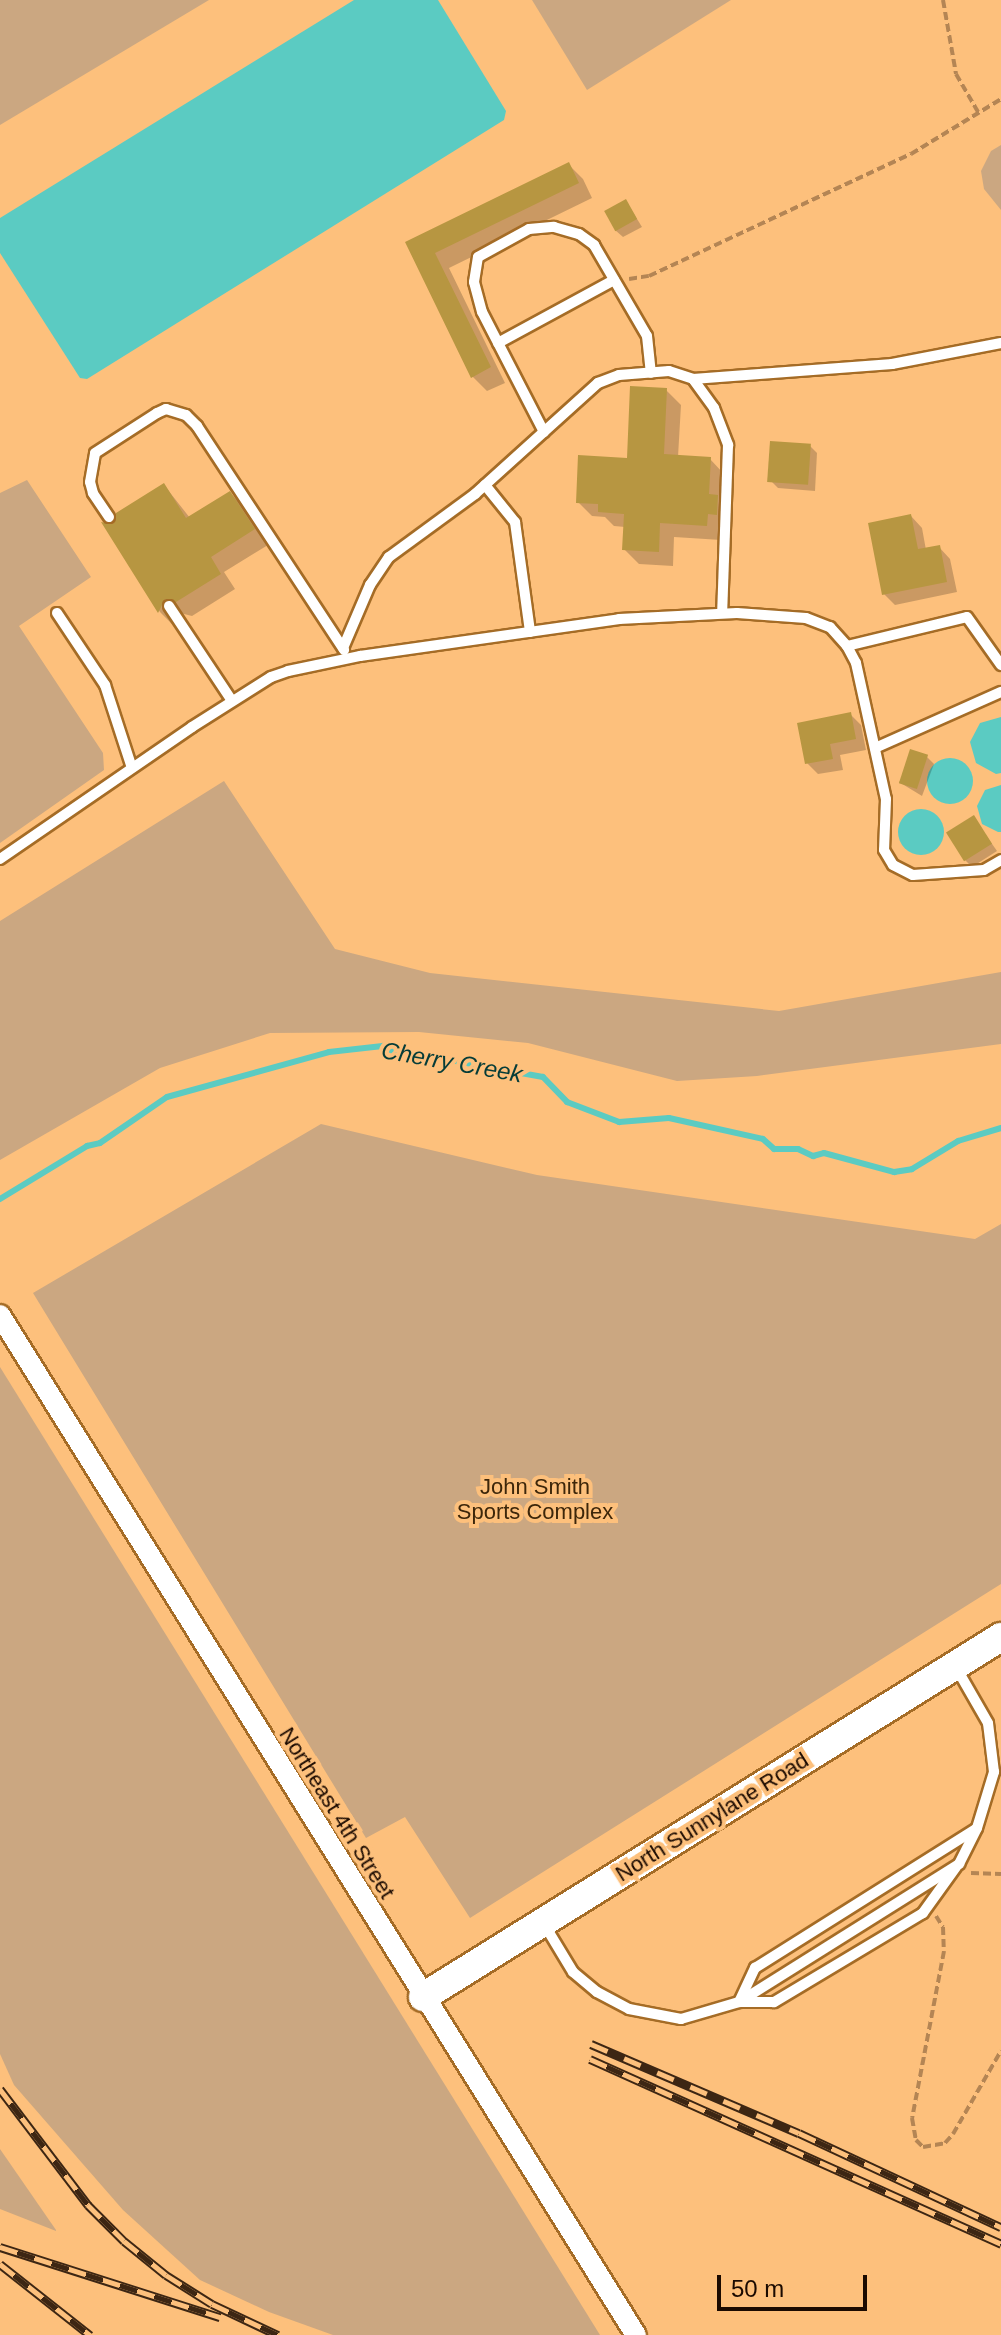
<!DOCTYPE html>
<style>
body{margin:0}
#map{position:relative;width:1001px;height:2335px;overflow:hidden;background:#fdc07c;font-family:Helvetica,sans-serif}
div>[style]{position:absolute}
.green>*{inset:0;background:#cba781}
.water>*{inset:0;background:#5bcbc2}
.round{border-radius:50%}
.shadow>*{inset:0;background:#0003}
.stream>*{height:6px;margin:-3px;padding:0 3px;transform-origin:3px;border-radius:3px;background:#5bcbc2}
.building>*{inset:0;background:#b79641;transform-origin:0 0}
.path>*{height:4px;margin-top:-2px;transform-origin:0;background:repeating-linear-gradient(90deg,#b48554 0 8px,transparent 0 12px)}
.roads{filter:drop-shadow(2px 0 #a56c26) drop-shadow(-2px 0 #a56c26) drop-shadow(0 2px #a56c26) drop-shadow(0 -2px #a56c26)}
.lane>*{height:10px;margin:-5px;padding:0 5px;transform-origin:5px;border-radius:5px;background:#fff}
.street>*{height:20px;margin:-10px;padding:0 10px;transform-origin:10px;border-radius:10px;background:#fff}
.secondary>*{height:28px;margin:-14px;padding:0 14px;transform-origin:14px;border-radius:14px;background:#fff}
.rail>*{height:9px;margin-top:-4.5px;transform-origin:0;background:repeating-linear-gradient(90deg,#fdc07c 0 18px,#3d2613 0 36px);box-sizing:border-box;border-block:2px solid #3d2613}
span{translate:-50% -50%;white-space:nowrap;text-align:center;line-height:1.15;-webkit-text-stroke:8px #fdc07c;paint-order:stroke}
.park-label{font-size:22px;color:#3d260a}
.street-label{font-size:22px;color:#1b0a00}
.water-label{font-size:24px;color:#053c38;font-style:italic}
.scale{position:absolute;left:717px;top:2275px;width:150px;height:36px;box-sizing:border-box;border:4px solid #1b0a00;border-top:0;padding-left:10px;font-size:24px;line-height:28px;white-space:nowrap;color:#1b0a00;-webkit-text-stroke:6px #fdc07c;paint-order:stroke}
</style>
<div id="map">
<div class="green">
<div style="clip-path:polygon(0 0,209px 0,0 125px)"></div>
<div style="clip-path:polygon(532px 0,731px 0,587px 90px)"></div>
<div style="clip-path:polygon(1001px 145px,1001px 210px,984px 189px,981px 171px,991px 151px)"></div>
<div style="clip-path:polygon(27px 480px,91px 577px,19px 626px,103px 753px,104px 770px,0 843px,0 493px)"></div>
<div style="clip-path:polygon(224px 781px,335px 949px,430px 973px,779px 1011px,1001px 972px,1001px 1044px,757px 1076px,677px 1081px,528px 1043px,419px 1032px,270px 1033px,160px 1068px,0 1160px,0 921px)"></div>
<div style="clip-path:polygon(321px 1124px,537px 1175px,975px 1239px,1001px 1224px,1001px 1584px,470px 1918px,405px 1817px,366px 1838px,33px 1293px)"></div>
<div style="clip-path:polygon(0 1367px,600px 2335px,333px 2335px,269px 2312px,200px 2280px,123px 2210px,14px 2085px,0 2054px)"></div>
<div style="clip-path:polygon(0 2149px,56px 2230px,56px 2231px,0 2209px)"></div>
</div>
<div class="water">
<div style="clip-path:polygon(354px 0,438px 0,506px 111px,504px 120px,87px 379px,80px 378px,0 253px,0 218px)"></div>
<div style="clip-path:polygon(1001px 717px,1001px 773px,996px 774px,976px 763px,970px 742px,980px 723px)"></div>
<div class="round" style="left:927px;top:758px;width:46px;height:46px"></div>
<div style="clip-path:polygon(1001px 785px,1001px 832px,998px 832px,982px 824px,977px 806px,985px 790px)"></div>
<div class="round" style="left:898px;top:809px;width:46px;height:46px"></div>
</div>
<div class="shadow">
<div style="clip-path:polygon(568px 164px,583px 179px,592px 198px,449px 268px,505px 383px,487px 391px,472px 376px,407px 243px)"></div>
<div style="clip-path:polygon(626px 201px,642px 227px,623px 237px,615px 230px)"></div>
<div style="clip-path:polygon(666px 390px,681px 405px,678px 457px,710px 459px,724px 474px,723px 502px,732px 511px,731px 529px,722px 528px,721px 540px,674px 537px,673px 566px,639px 564px,624px 549px,625px 527px,614px 526px,605px 517px,592px 516px,578px 502px,629px 460px)"></div>
<div style="clip-path:polygon(810px 446px,817px 453px,815px 491px,778px 488px,771px 481px)"></div>
<div style="clip-path:polygon(164px 485px,190px 518px,230px 493px,245px 508px,268px 545px,224px 572px,235px 589px,192px 616px,180px 613px,174px 626px,160px 612px,106px 525px,114px 526px)"></div>
<div style="clip-path:polygon(911px 516px,922px 528px,926px 550px,939px 547px,950px 559px,957px 592px,895px 605px,884px 594px)"></div>
<div style="clip-path:polygon(850px 714px,861px 725px,866px 750px,840px 755px,843px 770px,818px 774px,807px 763px)"></div>
<div style="clip-path:polygon(927px 757px,934px 764px,922px 796px,899px 782px)"></div>
<div style="clip-path:polygon(974px 818px,997px 851px,972px 867px,965px 860px)"></div>
</div>
<div class="stream">
<div style="left:0;top:1199px;width:102px;rotate:-31.3deg"></div>
<div style="left:87px;top:1146px;width:13px;rotate:-13deg"></div>
<div style="left:100px;top:1143px;width:81px;rotate:-34.5deg"></div>
<div style="left:167px;top:1097px;width:168px;rotate:-15.5deg"></div>
<div style="left:329px;top:1052px;width:54px;rotate:-6.3deg"></div>
<div style="left:383px;top:1046px;width:22px;rotate:27deg"></div>
<div style="left:403px;top:1056px;width:20px;rotate:-3deg"></div>
<div style="left:423px;top:1055px;width:122px;rotate:10.4deg"></div>
<div style="left:543px;top:1077px;width:35px;rotate:46deg"></div>
<div style="left:567px;top:1102px;width:56px;rotate:21deg"></div>
<div style="left:619px;top:1122px;width:50px;rotate:-4.6deg"></div>
<div style="left:669px;top:1118px;width:96px;rotate:12.6deg"></div>
<div style="left:763px;top:1139px;width:15px;rotate:42deg"></div>
<div style="left:774px;top:1149px;width:24px"></div>
<div style="left:798px;top:1149px;width:17px;rotate:25deg"></div>
<div style="left:813px;top:1156px;width:11px;rotate:-15deg"></div>
<div style="left:824px;top:1153px;width:73px;rotate:15.2deg"></div>
<div style="left:894px;top:1172px;width:18px;rotate:-9deg"></div>
<div style="left:912px;top:1169px;width:54px;rotate:-31.3deg"></div>
<div style="left:958px;top:1141px;width:45px;rotate:-16.8deg"></div>
</div>
<div class="building">
<div style="clip-path:polygon(569px 162px,579px 183px,435px 253px,491px 367px,471px 378px,405px 242px)"></div>
<div style="left:626px;top:199px;width:23px;height:25px;rotate:61deg"></div>
<div style="clip-path:polygon(630px 386px,667px 388px,664px 454px,711px 457px,709px 494px,718px 495px,717px 515px,708px 514px,707px 526px,660px 523px,659px 552px,622px 550px,624px 514px,598px 512px,598px 504px,576px 503px,578px 455px,627px 458px)"></div>
<div style="left:770px;top:441px;width:41px;height:41px;rotate:4deg"></div>
<div style="clip-path:polygon(164px 483px,186px 518px,230px 491px,255px 529px,211px 557px,221px 574px,176px 602px,165px 599px,158px 613px,101px 522px,113px 524px,116px 513px)"></div>
<div style="clip-path:polygon(911px 514px,918px 549px,940px 545px,947px 582px,882px 595px,868px 523px)"></div>
<div style="clip-path:polygon(851px 712px,856px 739px,830px 744px,833px 759px,805px 764px,797px 723px)"></div>
<div style="left:910px;top:749px;width:19px;height:36px;rotate:18deg"></div>
<div style="left:974px;top:815px;width:34px;height:33px;rotate:58deg"></div>
</div>
<div class="path">
<div style="left:943px;top:0;width:75px;rotate:80deg"></div>
<div style="left:956px;top:74px;width:44px;rotate:59.9deg"></div>
<div style="left:629px;top:279px;width:20px;rotate:-9deg"></div>
<div style="left:649px;top:276px;width:289px;rotate:-25deg"></div>
<div style="left:911px;top:154px;width:105px;rotate:-31.4deg"></div>
<div style="left:971px;top:1873px;width:30px;rotate:2deg"></div>
<div style="left:936px;top:1916px;width:13px;rotate:58deg"></div>
<div style="left:943px;top:1927px;width:24px;rotate:88deg"></div>
<div style="left:944px;top:1951px;width:170px;rotate:100.8deg"></div>
<div style="left:912px;top:2118px;width:22px;rotate:80deg"></div>
<div style="left:916px;top:2140px;width:10px;rotate:45deg"></div>
<div style="left:923px;top:2147px;width:22px;rotate:-10deg"></div>
<div style="left:945px;top:2143px;width:12px;rotate:-48deg"></div>
<div style="left:953px;top:2134px;width:96px;rotate:-60deg"></div>
</div>
<div class="roads">
<div class="lane">
<div style="left:498px;top:343px;width:132px;rotate:-28.5deg"></div>
<div style="left:693px;top:379px;width:200px;rotate:-4.3deg"></div>
<div style="left:892px;top:364px;width:111px;rotate:-10.9deg"></div>
<div style="left:544px;top:432px;width:135px;rotate:-117.3deg"></div>
<div style="left:482px;top:312px;width:31px;rotate:-105deg"></div>
<div style="left:474px;top:282px;width:25px;rotate:-81deg"></div>
<div style="left:478px;top:257px;width:58px;rotate:-28.8deg"></div>
<div style="left:529px;top:229px;width:25px;rotate:-5deg"></div>
<div style="left:554px;top:227px;width:26px;rotate:16deg"></div>
<div style="left:579px;top:234px;width:19px;rotate:36deg"></div>
<div style="left:594px;top:245px;width:105px;rotate:59.8deg"></div>
<div style="left:647px;top:336px;width:37px;rotate:84deg"></div>
<div style="left:485px;top:485px;width:48px;rotate:51deg"></div>
<div style="left:515px;top:522px;width:111px;rotate:82.2deg"></div>
<div style="left:109px;top:517px;width:29px;rotate:-124deg"></div>
<div style="left:93px;top:493px;width:11px;rotate:-105deg"></div>
<div style="left:90px;top:482px;width:29px;rotate:-80deg"></div>
<div style="left:95px;top:453px;width:74px;rotate:-32.8deg"></div>
<div style="left:157px;top:413px;width:10px;rotate:-24deg"></div>
<div style="left:166px;top:409px;width:21px;rotate:17deg"></div>
<div style="left:186px;top:415px;width:16px;rotate:45deg"></div>
<div style="left:197px;top:426px;width:268px;rotate:56.7deg"></div>
<div style="left:169px;top:606px;width:114px;rotate:56.4deg"></div>
<div style="left:57px;top:613px;width:87px;rotate:56.3deg"></div>
<div style="left:105px;top:685px;width:87px;rotate:72deg"></div>
<div style="left:847px;top:646px;width:123px;rotate:-13.6deg"></div>
<div style="left:967px;top:617px;width:59px;rotate:54.7deg"></div>
<div style="left:343px;top:648px;width:69px;rotate:-66.8deg"></div>
<div style="left:370px;top:585px;width:34px;rotate:-56deg"></div>
<div style="left:389px;top:557px;width:107px;rotate:-36.2deg"></div>
<div style="left:475px;top:494px;width:166px;rotate:-42.1deg"></div>
<div style="left:598px;top:383px;width:22px;rotate:-21deg"></div>
<div style="left:619px;top:375px;width:50px;rotate:-4.6deg"></div>
<div style="left:669px;top:371px;width:25px;rotate:18deg"></div>
<div style="left:693px;top:379px;width:36px;rotate:54deg"></div>
<div style="left:714px;top:408px;width:40px;rotate:69deg"></div>
<div style="left:728px;top:445px;width:168px;rotate:92deg"></div>
<div style="left:875px;top:748px;width:138px;rotate:-24deg"></div>
<div style="left:0;top:859px;width:233px;rotate:-34.5deg"></div>
<div style="left:192px;top:727px;width:93px;rotate:-32.3deg"></div>
<div style="left:271px;top:677px;width:18px;rotate:-19deg"></div>
<div style="left:288px;top:671px;width:74px;rotate:-11.8deg"></div>
<div style="left:360px;top:656px;width:262px;rotate:-8.1deg"></div>
<div style="left:619px;top:619px;width:118px;rotate:-2.9deg"></div>
<div style="left:737px;top:613px;width:69px;rotate:4.1deg"></div>
<div style="left:806px;top:618px;width:26px;rotate:21deg"></div>
<div style="left:830px;top:627px;width:25px;rotate:48deg"></div>
<div style="left:847px;top:646px;width:19px;rotate:62deg"></div>
<div style="left:856px;top:663px;width:139px;rotate:77.6deg"></div>
<div style="left:886px;top:799px;width:51px;rotate:92.2deg"></div>
<div style="left:884px;top:850px;width:17px;rotate:59deg"></div>
<div style="left:893px;top:865px;width:22px;rotate:27deg"></div>
<div style="left:913px;top:875px;width:71px;rotate:-4deg"></div>
<div style="left:984px;top:870px;width:20px;rotate:-30deg"></div>
<div style="left:956px;top:1867px;width:57px;rotate:125.7deg"></div>
<div style="left:923px;top:1913px;width:174px;rotate:149.1deg"></div>
<div style="left:774px;top:2002px;width:35px;rotate:180deg"></div>
<div style="left:739px;top:2002px;width:38px;rotate:-65deg"></div>
<div style="left:755px;top:1968px;width:261px;rotate:-32.2deg"></div>
<div style="left:544px;top:1924px;width:56px;rotate:58.9deg"></div>
<div style="left:573px;top:1972px;width:31px;rotate:40deg"></div>
<div style="left:597px;top:1992px;width:36px;rotate:28deg"></div>
<div style="left:629px;top:2009px;width:53px;rotate:10.9deg"></div>
<div style="left:681px;top:2019px;width:60px;rotate:-16.3deg"></div>
<div style="left:739px;top:2002px;width:260px;rotate:-32.1deg"></div>
<div style="left:959px;top:1864px;width:40px;rotate:-63.4deg"></div>
<div style="left:977px;top:1828px;width:59px;rotate:-73.1deg"></div>
<div style="left:994px;top:1772px;width:49px;rotate:-97deg"></div>
<div style="left:988px;top:1723px;width:62px;rotate:-119.9deg"></div>
</div>
<div class="street">
<div style="left:0;top:1315px;width:1202px;rotate:58.06deg"></div>
</div>
<div class="secondary">
<div style="left:423px;top:1997px;width:681px;rotate:-31.92deg"></div>
</div>
</div>
<div class="rail">
<div style="left:591px;top:2044px;width:226px;rotate:23.2deg"></div>
<div style="left:799px;top:2133px;width:223px;rotate:25deg"></div>
<div style="left:590px;top:2059px;width:451px;rotate:24.2deg"></div>
<div style="left:0;top:2089px;width:146px;rotate:52.8deg"></div>
<div style="left:88px;top:2205px;width:51px;rotate:45deg"></div>
<div style="left:124px;top:2241px;width:54px;rotate:39deg"></div>
<div style="left:166px;top:2275px;width:54px;rotate:32.2deg"></div>
<div style="left:212px;top:2304px;width:73px;rotate:25.2deg"></div>
<div style="left:0;top:2247px;width:231px;rotate:17.7deg"></div>
<div style="left:0;top:2264px;width:115px;rotate:38.3deg"></div>
</div>
<div class="park-label">
<span style="left:535px;top:1499px">John Smith<br>Sports Complex</span>
</div>
<div class="street-label">
<span style="left:337px;top:1813px;rotate:58deg">Northeast 4th Street</span>
<span style="left:712px;top:1817px;rotate:-32deg">North Sunnylane Road</span>
</div>
<div class="water-label">
<span style="left:452px;top:1062px;rotate:10deg">Cherry Creek</span>
</div>
<div class="scale">50 m</div>
</div>
